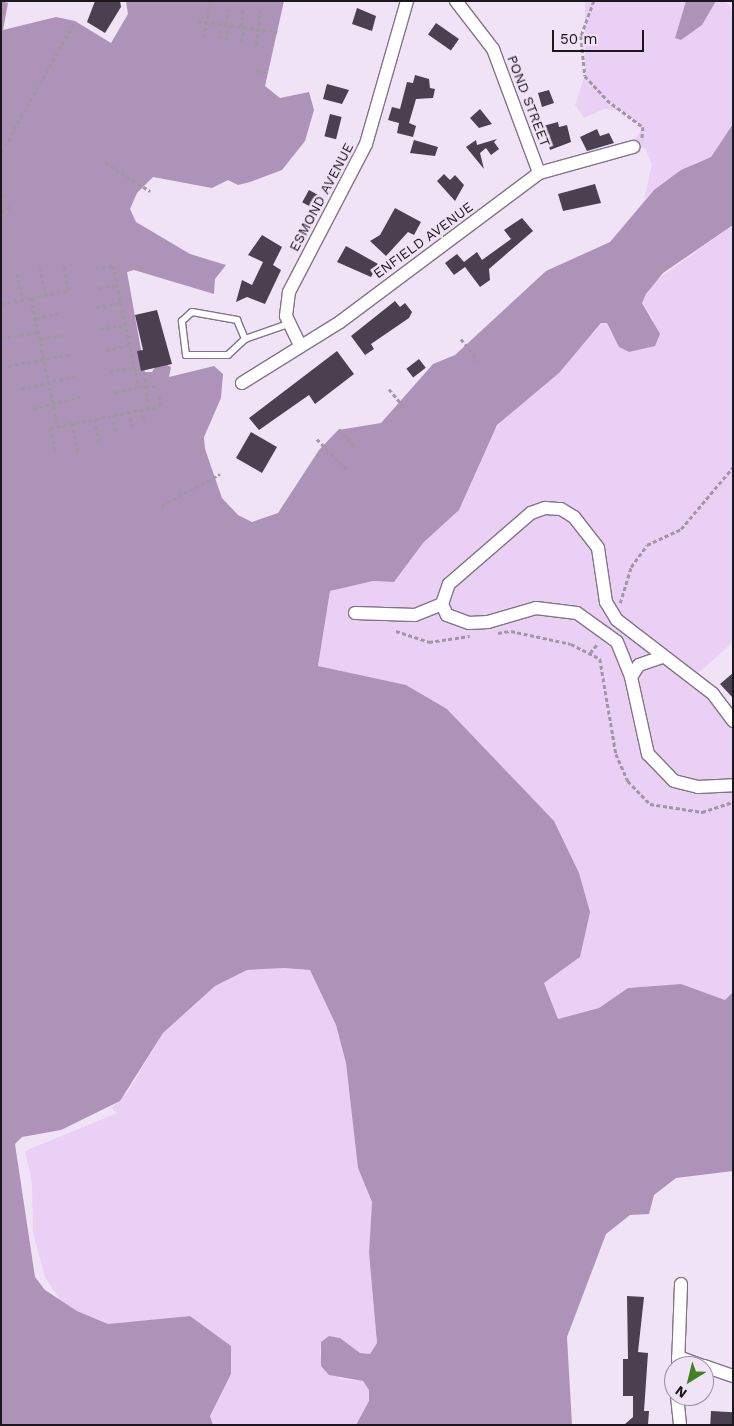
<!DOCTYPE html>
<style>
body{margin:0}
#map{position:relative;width:734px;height:1426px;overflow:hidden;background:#f1e3f6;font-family:"Work Sans",sans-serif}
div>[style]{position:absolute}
.green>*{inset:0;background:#ebd0f5}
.water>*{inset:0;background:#ae93b8}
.building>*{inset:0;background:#4b404f;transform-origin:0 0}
.path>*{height:2.5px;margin-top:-1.25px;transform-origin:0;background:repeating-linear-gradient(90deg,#a196a5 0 4px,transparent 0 6.5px)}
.roads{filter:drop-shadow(1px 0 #817585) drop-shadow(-1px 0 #817585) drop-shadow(0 1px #817585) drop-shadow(0 -1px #817585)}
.service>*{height:6px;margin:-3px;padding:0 3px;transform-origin:3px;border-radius:3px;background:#fff}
.minor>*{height:12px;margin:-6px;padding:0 6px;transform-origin:6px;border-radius:6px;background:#fff}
span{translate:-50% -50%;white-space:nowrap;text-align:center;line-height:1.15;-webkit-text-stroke:5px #f1e3f6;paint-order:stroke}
.street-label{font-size:14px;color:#1b171d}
.frame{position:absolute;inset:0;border:2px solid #1b171d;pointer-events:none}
.north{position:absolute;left:664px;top:1356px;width:50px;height:50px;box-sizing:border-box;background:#f1e3f6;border:1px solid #9b919f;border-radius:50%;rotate:216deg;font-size:14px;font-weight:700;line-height:20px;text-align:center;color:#1b171d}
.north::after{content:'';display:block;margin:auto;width:18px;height:22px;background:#418122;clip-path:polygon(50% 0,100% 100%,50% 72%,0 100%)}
.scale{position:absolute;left:552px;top:30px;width:92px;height:22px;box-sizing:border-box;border:2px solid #1b171d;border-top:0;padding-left:6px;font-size:15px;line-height:18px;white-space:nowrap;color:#1b171d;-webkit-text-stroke:4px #f1e3f6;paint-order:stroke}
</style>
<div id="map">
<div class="green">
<div style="clip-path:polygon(585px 1px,686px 1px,675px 38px,681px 40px,702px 25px,716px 1px,726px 1px,733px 12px,733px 124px,711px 157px,695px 163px,644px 199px,652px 165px,645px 148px,629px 149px,643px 127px,623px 111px,604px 109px,584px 118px,575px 105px,585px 75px)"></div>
<div style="clip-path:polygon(733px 225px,733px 642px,693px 678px,733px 721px,733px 992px,725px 1000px,681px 984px,628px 988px,599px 1008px,558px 1019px,544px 983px,580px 957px,554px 821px,447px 709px,406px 685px,318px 667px,330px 591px,373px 581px,394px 582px,423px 543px,459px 510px,488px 439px,508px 413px,559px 372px,602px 323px,607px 323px,611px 333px,654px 321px,642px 302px,654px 282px)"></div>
<div style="clip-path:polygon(284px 968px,310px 970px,336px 1025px,346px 1063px,358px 1168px,372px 1202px,369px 1253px,377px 1343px,370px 1354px,360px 1353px,340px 1338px,329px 1336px,321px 1342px,320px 1355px,340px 1379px,363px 1381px,369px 1390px,369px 1401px,356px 1425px,213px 1425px,210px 1416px,231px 1374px,190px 1316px,108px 1324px,77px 1311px,60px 1300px,45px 1277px,33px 1233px,32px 1183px,25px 1151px,117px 1113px,111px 1108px,128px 1092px,163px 1033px,215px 986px,247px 970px)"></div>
</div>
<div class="water">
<div style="clip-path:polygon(1px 1px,8px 3px,3px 30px,56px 17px,75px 21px,111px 43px,128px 14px,126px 1px,284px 1px,265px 86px,280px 98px,309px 92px,314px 110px,305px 141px,282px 170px,250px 182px,238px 185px,228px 180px,212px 188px,153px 177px,137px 193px,130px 209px,136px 222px,190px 254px,226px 265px,215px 279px,214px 294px,134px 270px,127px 272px,145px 372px,152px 372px,159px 361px,171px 367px,169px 377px,214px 366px,223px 374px,221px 398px,204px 437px,205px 449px,222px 498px,238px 515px,252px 522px,278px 513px,319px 450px,338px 430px,381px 423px,433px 364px,455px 355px,546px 271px,610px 242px,654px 190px,681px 170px,711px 157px,733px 124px,733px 225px,663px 273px,646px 294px,642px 303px,660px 334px,655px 346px,629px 352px,619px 347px,607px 323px,601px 323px,559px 373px,497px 425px,459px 510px,423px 543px,394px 582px,373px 581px,330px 591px,318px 666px,406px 685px,447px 709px,554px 821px,579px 873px,590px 912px,580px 957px,544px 983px,558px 1019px,599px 1008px,628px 988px,681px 984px,725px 1000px,733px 992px,733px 1171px,676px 1178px,654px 1195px,649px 1214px,630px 1215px,606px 1234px,567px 1337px,572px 1425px,356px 1425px,369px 1401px,369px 1390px,363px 1381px,329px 1375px,321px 1366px,321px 1342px,329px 1336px,340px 1338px,360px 1353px,370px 1354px,377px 1343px,369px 1253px,372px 1202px,358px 1168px,346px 1063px,336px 1025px,310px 970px,284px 968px,247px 970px,215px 986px,163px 1033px,120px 1101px,61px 1130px,22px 1137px,15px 1144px,35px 1277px,45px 1290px,77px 1311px,108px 1324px,190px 1316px,231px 1346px,231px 1374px,210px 1416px,213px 1425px,1px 1425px)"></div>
<div style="clip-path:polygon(686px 1px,716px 1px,702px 25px,681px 40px,675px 38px)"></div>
</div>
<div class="building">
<div style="clip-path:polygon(95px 1px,120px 1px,121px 7px,105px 33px,87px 22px)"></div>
<div style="clip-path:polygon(357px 8px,376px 16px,372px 31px,352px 24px)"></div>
<div style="left:436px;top:23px;width:28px;height:14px;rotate:35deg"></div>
<div style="clip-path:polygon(415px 75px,429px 79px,430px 88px,435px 89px,433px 98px,416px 99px,409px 123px,416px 126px,413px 137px,397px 133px,399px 123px,388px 120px,392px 107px,400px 109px,407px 82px,413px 83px)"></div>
<div style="clip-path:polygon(327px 84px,349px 90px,342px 104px,323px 99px)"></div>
<div style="clip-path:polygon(549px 90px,554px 103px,542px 107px,538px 93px)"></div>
<div style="clip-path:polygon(480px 109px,492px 124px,479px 128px,470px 118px)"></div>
<div style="left:330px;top:114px;width:12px;height:23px;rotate:14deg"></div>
<div style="clip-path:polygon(558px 122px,559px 127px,567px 125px,571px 142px,550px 150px,543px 126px)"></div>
<div style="clip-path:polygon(597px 129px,600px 136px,609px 133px,614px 143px,587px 151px,580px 137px)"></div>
<div style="clip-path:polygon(497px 139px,494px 142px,499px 149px,491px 155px,486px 148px,480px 153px,484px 169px,466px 147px,476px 140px,477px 145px)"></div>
<div style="clip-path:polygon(414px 140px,438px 147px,435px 156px,410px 153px)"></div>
<div style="clip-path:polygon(444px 174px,450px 180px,455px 175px,464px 185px,455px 201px,437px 181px)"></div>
<div style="clip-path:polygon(595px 184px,601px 203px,563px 211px,558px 194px)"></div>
<div style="left:309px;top:190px;width:13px;height:14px;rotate:29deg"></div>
<div style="clip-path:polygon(395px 208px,421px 222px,414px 235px,408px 232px,386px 256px,370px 241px,380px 235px)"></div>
<div style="clip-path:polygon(522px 218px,533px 231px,489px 269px,490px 280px,480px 287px,465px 267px,454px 275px,445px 263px,457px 254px,464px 262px,477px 252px,482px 260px,511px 239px,504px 230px)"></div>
<div style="clip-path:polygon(262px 235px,282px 247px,273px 265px,281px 270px,265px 304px,247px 297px,236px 302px,242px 280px,252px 285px,263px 262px,248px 255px)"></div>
<div style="clip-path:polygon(346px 246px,378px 264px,371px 277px,337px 262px)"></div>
<div style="clip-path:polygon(395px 301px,400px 307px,405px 303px,412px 312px,409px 318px,371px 344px,374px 349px,365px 355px,351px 336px)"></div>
<div style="clip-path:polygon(157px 310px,172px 364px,141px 371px,137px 351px,143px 350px,135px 315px)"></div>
<div style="clip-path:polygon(337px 351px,354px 374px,315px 404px,309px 395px,259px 430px,249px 418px)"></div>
<div style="left:419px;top:359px;width:11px;height:16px;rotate:52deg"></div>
<div style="left:251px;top:432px;width:30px;height:30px;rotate:30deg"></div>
<div style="clip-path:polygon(733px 673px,733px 698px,720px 684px)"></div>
<div style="clip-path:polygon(627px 1296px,644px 1297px,638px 1352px,648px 1353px,644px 1411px,649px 1411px,648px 1425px,624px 1425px,633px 1417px,633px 1396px,623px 1396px,623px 1359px,628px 1359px)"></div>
<div style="left:711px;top:1411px;width:22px;height:14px;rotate:3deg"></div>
</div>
<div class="path">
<div style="left:594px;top:1px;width:37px;rotate:110deg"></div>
<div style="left:581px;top:36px;width:40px;rotate:84.3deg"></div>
<div style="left:585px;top:76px;width:33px;rotate:47deg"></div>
<div style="left:607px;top:100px;width:45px;rotate:36.9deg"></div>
<div style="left:643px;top:127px;width:13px;rotate:94deg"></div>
<div style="left:198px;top:21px;width:80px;rotate:7.9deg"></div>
<div style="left:226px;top:25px;width:19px;rotate:-81deg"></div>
<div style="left:241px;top:27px;width:19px;rotate:-84deg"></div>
<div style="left:204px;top:38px;width:34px;rotate:-82deg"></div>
<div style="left:219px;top:40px;width:15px;rotate:-82deg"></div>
<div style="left:226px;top:41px;width:15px;rotate:-79deg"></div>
<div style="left:241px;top:42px;width:14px;rotate:-78deg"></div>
<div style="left:256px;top:45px;width:35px;rotate:-83deg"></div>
<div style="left:256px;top:70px;width:12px;rotate:14deg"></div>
<div style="left:1px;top:152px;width:150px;rotate:-60.5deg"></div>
<div style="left:105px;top:162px;width:54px;rotate:32.8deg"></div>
<div style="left:1px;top:197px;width:4px;rotate:-27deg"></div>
<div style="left:1px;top:212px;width:12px;rotate:-31deg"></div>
<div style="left:40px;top:267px;width:29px;rotate:78deg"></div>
<div style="left:95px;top:268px;width:18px;rotate:-9deg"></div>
<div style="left:113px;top:265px;width:125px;rotate:78deg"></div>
<div style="left:139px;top:387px;width:19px;rotate:-3deg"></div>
<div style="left:17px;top:273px;width:28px;rotate:77deg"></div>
<div style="left:99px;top:288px;width:18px;rotate:-9deg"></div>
<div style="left:31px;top:298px;width:38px;rotate:-12deg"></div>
<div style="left:68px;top:290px;width:28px;rotate:-100deg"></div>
<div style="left:1px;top:304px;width:31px;rotate:-11deg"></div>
<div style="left:31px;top:298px;width:131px;rotate:78.1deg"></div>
<div style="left:96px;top:307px;width:25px;rotate:-9deg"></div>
<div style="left:36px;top:318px;width:26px;rotate:-11deg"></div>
<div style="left:100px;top:329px;width:26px;rotate:-9deg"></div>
<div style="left:1px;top:338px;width:37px;rotate:-9deg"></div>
<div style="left:40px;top:339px;width:26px;rotate:-11deg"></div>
<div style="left:461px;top:339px;width:28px;rotate:51deg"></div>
<div style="left:106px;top:350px;width:25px;rotate:-12deg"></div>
<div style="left:8px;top:366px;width:64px;rotate:-10.8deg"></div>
<div style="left:110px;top:371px;width:25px;rotate:-9deg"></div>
<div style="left:145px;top:372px;width:35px;rotate:85deg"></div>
<div style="left:21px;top:389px;width:56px;rotate:-13.5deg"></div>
<div style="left:389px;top:389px;width:23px;rotate:50deg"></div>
<div style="left:115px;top:392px;width:25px;rotate:-12deg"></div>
<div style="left:33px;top:409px;width:49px;rotate:-14.3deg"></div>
<div style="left:142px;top:409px;width:14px;rotate:78deg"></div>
<div style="left:130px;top:411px;width:18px;rotate:81deg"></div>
<div style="left:113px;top:415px;width:19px;rotate:78deg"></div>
<div style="left:95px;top:419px;width:23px;rotate:80deg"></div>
<div style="left:72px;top:423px;width:30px;rotate:78deg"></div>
<div style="left:339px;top:429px;width:24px;rotate:48deg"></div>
<div style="left:317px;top:439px;width:43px;rotate:45.9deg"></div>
<div style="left:55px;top:451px;width:24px;rotate:-102deg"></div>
<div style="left:50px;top:428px;width:112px;rotate:-11.3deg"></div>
<div style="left:160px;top:406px;width:11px;rotate:-95deg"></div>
<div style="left:161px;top:506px;width:67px;rotate:-28.5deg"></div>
<div style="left:620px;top:603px;width:38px;rotate:-73deg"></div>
<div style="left:631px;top:567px;width:27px;rotate:-54deg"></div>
<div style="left:647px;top:545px;width:38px;rotate:-25deg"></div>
<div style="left:681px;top:529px;width:81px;rotate:-50deg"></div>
<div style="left:396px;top:631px;width:35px;rotate:18deg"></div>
<div style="left:429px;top:642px;width:41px;rotate:-8.3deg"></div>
<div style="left:498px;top:633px;width:13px;rotate:-9deg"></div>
<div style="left:511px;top:631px;width:61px;rotate:12.2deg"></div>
<div style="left:571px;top:644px;width:33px;rotate:27deg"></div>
<div style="left:600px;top:659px;width:96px;rotate:80.4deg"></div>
<div style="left:616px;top:754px;width:30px;rotate:66deg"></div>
<div style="left:628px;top:781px;width:32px;rotate:46deg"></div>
<div style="left:650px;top:804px;width:53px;rotate:8.7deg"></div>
<div style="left:702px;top:812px;width:33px;rotate:-18deg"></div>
<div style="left:590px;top:653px;width:13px;rotate:-51deg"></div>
</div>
<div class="roads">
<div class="service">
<div style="left:245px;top:339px;width:23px;rotate:137deg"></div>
<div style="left:228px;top:355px;width:42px;rotate:180deg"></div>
<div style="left:186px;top:355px;width:34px;rotate:-97deg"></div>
<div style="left:182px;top:321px;width:13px;rotate:-42deg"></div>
<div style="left:192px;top:312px;width:46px;rotate:10.1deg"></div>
<div style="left:237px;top:320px;width:21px;rotate:67deg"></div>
<div style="left:245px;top:339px;width:46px;rotate:-19.2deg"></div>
</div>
<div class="minor">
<div style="left:456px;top:1px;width:61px;rotate:52.4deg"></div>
<div style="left:493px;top:49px;width:132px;rotate:69.6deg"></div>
<div style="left:300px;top:345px;width:32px;rotate:-116deg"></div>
<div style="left:286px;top:316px;width:24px;rotate:-83deg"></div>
<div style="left:289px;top:292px;width:167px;rotate:-62.5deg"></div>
<div style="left:366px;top:144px;width:149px;rotate:-74deg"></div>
<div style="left:242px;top:383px;width:115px;rotate:-31.9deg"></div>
<div style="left:340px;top:322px;width:249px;rotate:-36.8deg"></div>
<div style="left:539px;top:173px;width:98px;rotate:-15.5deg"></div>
<div style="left:442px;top:604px;width:12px;rotate:66deg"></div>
<div style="left:447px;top:615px;width:23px;rotate:20deg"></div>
<div style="left:469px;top:623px;width:19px;rotate:-3deg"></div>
<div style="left:488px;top:622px;width:50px;rotate:-16.3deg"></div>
<div style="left:536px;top:608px;width:41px;rotate:7deg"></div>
<div style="left:577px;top:613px;width:49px;rotate:35.9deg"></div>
<div style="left:617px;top:642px;width:38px;rotate:68deg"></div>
<div style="left:355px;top:613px;width:60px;rotate:1.9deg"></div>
<div style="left:415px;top:615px;width:29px;rotate:-22deg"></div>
<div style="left:442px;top:604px;width:21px;rotate:-71deg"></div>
<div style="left:449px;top:584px;width:108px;rotate:-40.9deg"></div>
<div style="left:531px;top:513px;width:15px;rotate:-20deg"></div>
<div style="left:545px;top:508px;width:16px;rotate:4deg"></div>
<div style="left:561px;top:509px;width:15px;rotate:32deg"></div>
<div style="left:574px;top:517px;width:39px;rotate:52deg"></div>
<div style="left:598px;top:548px;width:55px;rotate:81.6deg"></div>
<div style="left:606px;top:602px;width:21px;rotate:59deg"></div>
<div style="left:617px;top:620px;width:121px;rotate:37.6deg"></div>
<div style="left:713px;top:694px;width:34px;rotate:53deg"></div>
<div style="left:662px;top:657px;width:24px;rotate:161deg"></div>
<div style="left:639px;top:665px;width:14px;rotate:124deg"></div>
<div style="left:631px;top:677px;width:79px;rotate:77.6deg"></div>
<div style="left:648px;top:754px;width:37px;rotate:46deg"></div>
<div style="left:674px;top:781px;width:25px;rotate:14deg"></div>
<div style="left:698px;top:787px;width:35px;rotate:-3deg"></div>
<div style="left:678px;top:1357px;width:27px;rotate:20deg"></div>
<div style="left:678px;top:1366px;width:82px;rotate:-87.9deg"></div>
<div style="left:704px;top:1366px;width:31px;rotate:19deg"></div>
<div style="left:677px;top:1396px;width:29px;rotate:84deg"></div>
</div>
</div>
<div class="street-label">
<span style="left:529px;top:101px;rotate:69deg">POND STREET</span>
<span style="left:321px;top:197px;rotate:-62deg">ESMOND AVENUE</span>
<span style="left:423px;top:240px;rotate:-36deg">ENFIELD AVENUE</span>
</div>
<div class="frame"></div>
<div class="north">N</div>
<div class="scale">50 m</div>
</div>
